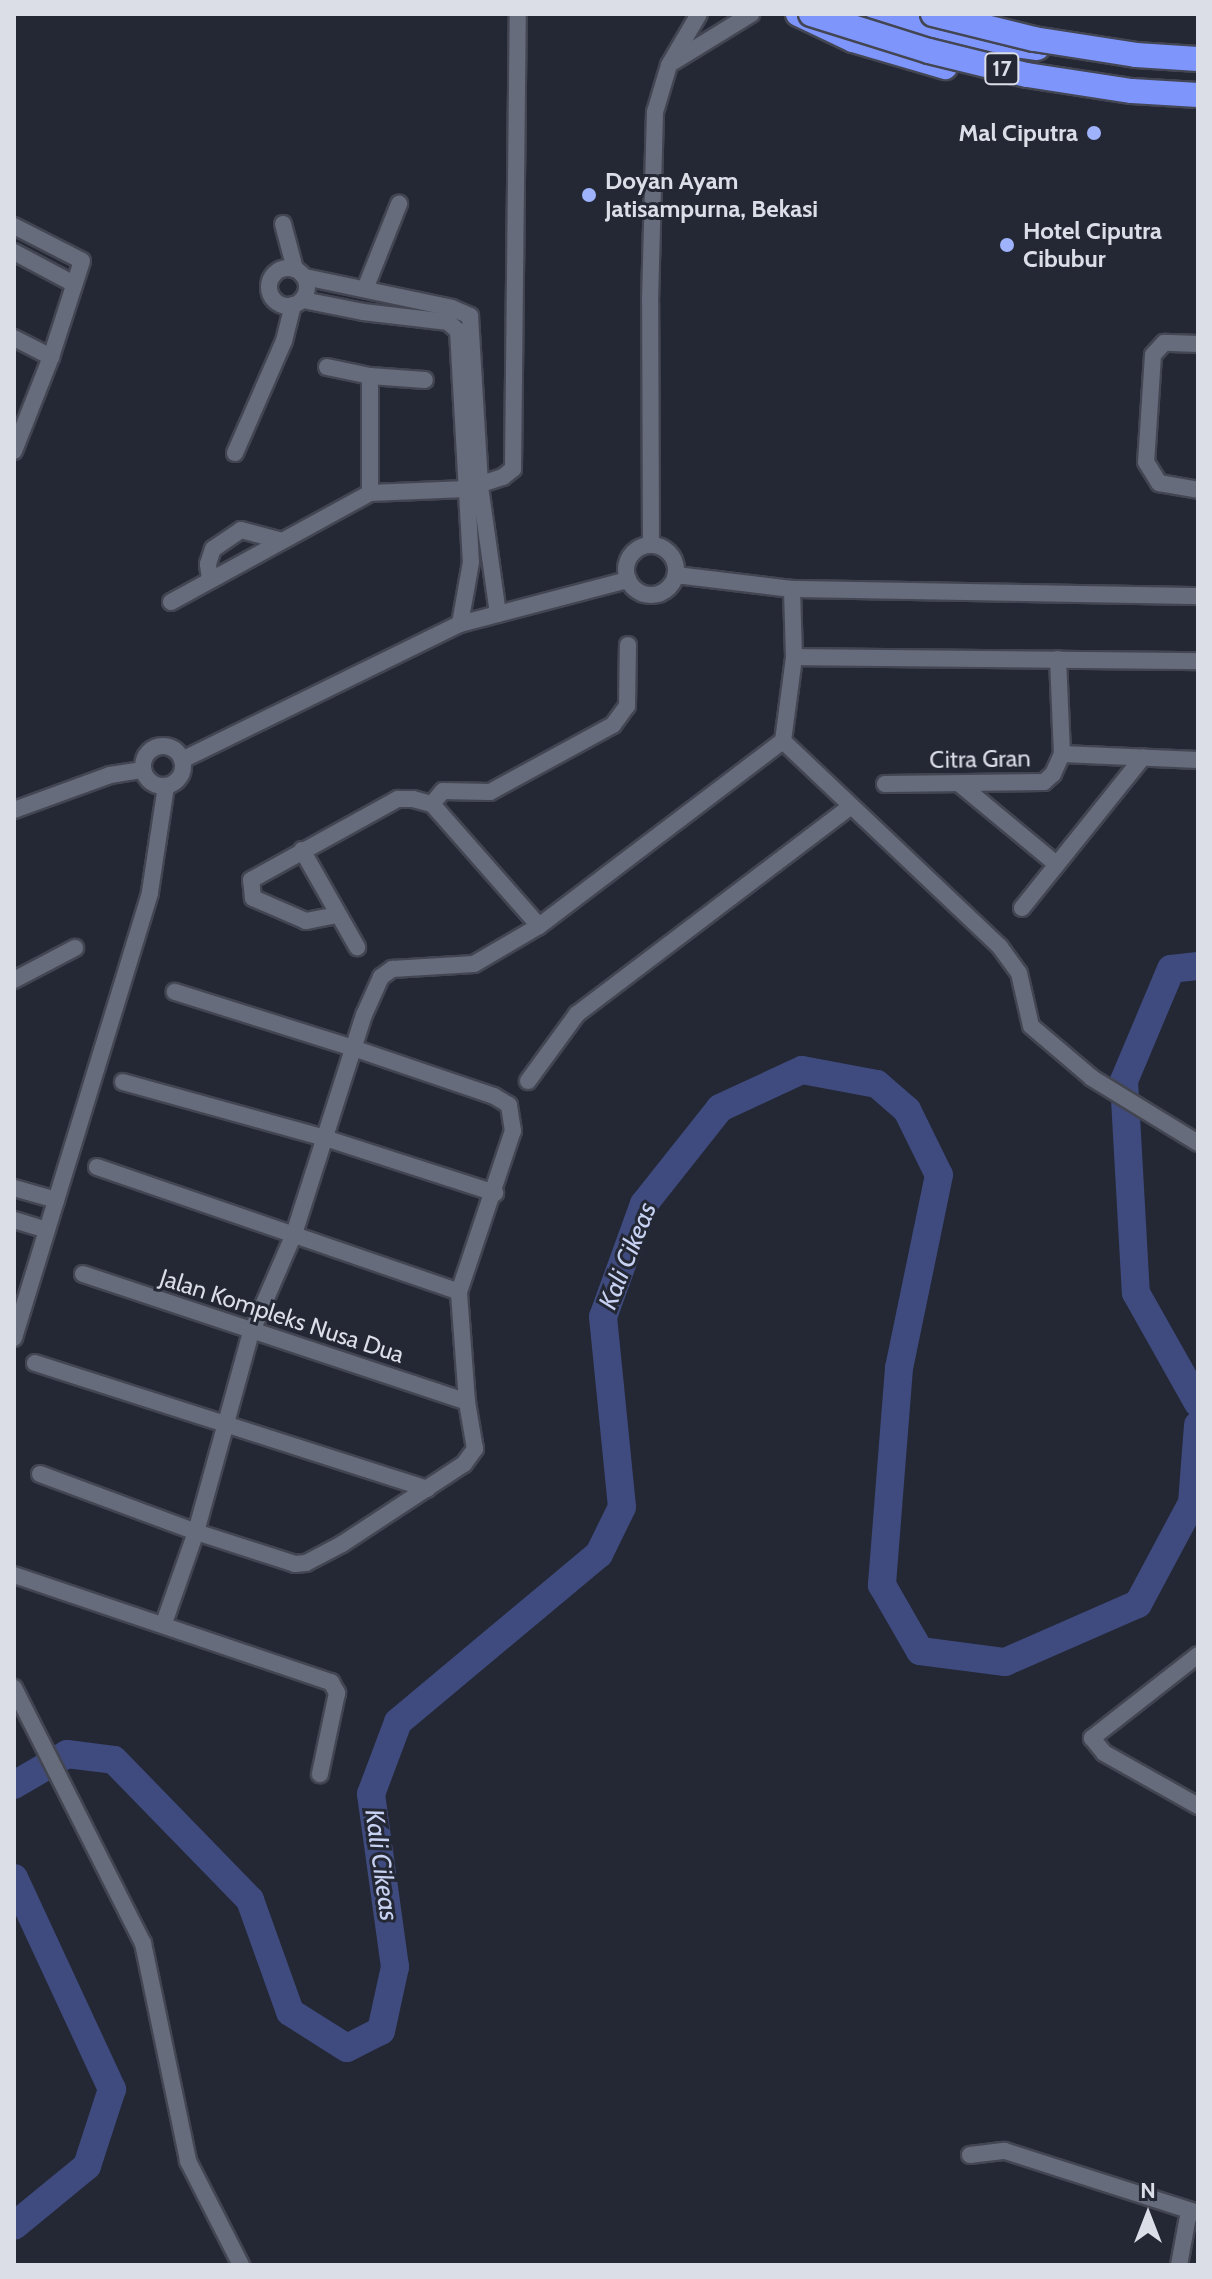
<!DOCTYPE html>
<style>
body{margin:0}
#map{position:relative;width:1212px;height:2279px;overflow:hidden;background:#242835;font-family:Cabin,sans-serif}
div>[style]{position:absolute}
.river>*{height:28px;margin:-14px;padding:0 14px;transform-origin:14px;border-radius:14px;background:#3f4b7f}
.roads{filter:drop-shadow(2px 0 #434652) drop-shadow(-2px 0 #434652) drop-shadow(0 2px #434652) drop-shadow(0 -2px #434652)}
.minor>*{height:16px;margin:-8px;padding:0 8px;transform-origin:8px;border-radius:8px;background:#676c7c}
.minor>.ring{margin:-8px;padding:0;box-sizing:content-box;background:none;border:16px solid #676c7c;border-radius:50%}
.highway>*{height:24px;margin:-12px;padding:0 12px;transform-origin:12px;border-radius:12px;background:#7e95fc}
.bridges{filter:drop-shadow(2px 0 #434652) drop-shadow(-2px 0 #434652) drop-shadow(0 2px #434652) drop-shadow(0 -2px #434652)}
.highway-bridge>*{height:24px;margin:-12px;padding:0 12px;transform-origin:12px;border-radius:12px;background:#7e95fc}
.dots>*{width:22px;height:22px;translate:-50% -50%;box-sizing:border-box;border:4px solid #242835;border-radius:50%}
span{translate:-50% -50%;white-space:nowrap;text-align:center;line-height:1.15;-webkit-text-stroke:6px #242835;paint-order:stroke}
.shield-label span{padding:2px 6px;background:#242835;border:2px solid;border-radius:6px;-webkit-text-stroke-width:0}
.shield-label{font-size:22px;color:#dbdee7;font-weight:700}
.poi-label{font-size:24px;color:#dbdee7;font-weight:700}
.right{translate:-100% -50%;text-align:right}
.left{translate:0 -50%;text-align:left}
.street-label{font-size:24px;color:#dbdee7}
.water-label{font-size:26px;color:#c7d1f1;font-style:italic}
.frame{position:absolute;inset:0;border:16px solid #dbdee7;pointer-events:none}
.north{position:absolute;left:1108px;top:2175px;width:80px;height:80px;-webkit-text-stroke:6px #242835;paint-order:stroke;rotate:0deg;font-size:22px;font-weight:700;line-height:32px;text-align:center;color:#dbdee7}
.north::after{content:'';display:block;margin:auto;width:28px;height:36px;background:#dbdee7;clip-path:polygon(50% 0,100% 100%,50% 72%,0 100%)}
</style>
<div id="map">
<div class="river">
<div style="left:1198px;top:966px;width:27px;rotate:174deg"></div>
<div style="left:1171px;top:969px;width:121px;rotate:112.8deg"></div>
<div style="left:1124px;top:1081px;width:212px;rotate:86.8deg"></div>
<div style="left:1136px;top:1293px;width:126px;rotate:60.6deg"></div>
<div style="left:14px;top:1785px;width:61px;rotate:-30.3deg"></div>
<div style="left:67px;top:1754px;width:47px;rotate:7.3deg"></div>
<div style="left:114px;top:1760px;width:195px;rotate:45.8deg"></div>
<div style="left:250px;top:1900px;width:119px;rotate:70.3deg"></div>
<div style="left:290px;top:2012px;width:67px;rotate:32.3deg"></div>
<div style="left:347px;top:2048px;width:38px;rotate:-27deg"></div>
<div style="left:381px;top:2031px;width:66px;rotate:-77.7deg"></div>
<div style="left:395px;top:1967px;width:175px;rotate:-97.9deg"></div>
<div style="left:371px;top:1794px;width:77px;rotate:-69.4deg"></div>
<div style="left:398px;top:1722px;width:262px;rotate:-39.9deg"></div>
<div style="left:599px;top:1554px;width:52px;rotate:-63.9deg"></div>
<div style="left:622px;top:1507px;width:191px;rotate:-95.7deg"></div>
<div style="left:603px;top:1317px;width:120px;rotate:-70.1deg"></div>
<div style="left:644px;top:1204px;width:122px;rotate:-51.6deg"></div>
<div style="left:720px;top:1108px;width:90px;rotate:-24.9deg"></div>
<div style="left:802px;top:1070px;width:76px;rotate:10.6deg"></div>
<div style="left:877px;top:1084px;width:40px;rotate:41deg"></div>
<div style="left:907px;top:1110px;width:72px;rotate:63.8deg"></div>
<div style="left:939px;top:1175px;width:197px;rotate:101.7deg"></div>
<div style="left:899px;top:1368px;width:218px;rotate:94.5deg"></div>
<div style="left:882px;top:1585px;width:76px;rotate:60.1deg"></div>
<div style="left:920px;top:1651px;width:86px;rotate:7.4deg"></div>
<div style="left:1005px;top:1662px;width:145px;rotate:-23.6deg"></div>
<div style="left:1138px;top:1604px;width:115px;rotate:-61.9deg"></div>
<div style="left:1192px;top:1503px;width:78px;rotate:-85.6deg"></div>
<div style="left:14px;top:1878px;width:233px;rotate:65.1deg"></div>
<div style="left:112px;top:2089px;width:81px;rotate:108deg"></div>
<div style="left:87px;top:2166px;width:94px;rotate:140.6deg"></div>
</div>
<div class="roads">
<div class="minor">
<div style="left:673px;top:62px;width:92px;rotate:-31.6deg"></div>
<div style="left:283px;top:224px;width:47px;rotate:75.1deg"></div>
<div style="left:14px;top:226px;width:76px;rotate:27.2deg"></div>
<div style="left:82px;top:261px;width:101px;rotate:107.9deg"></div>
<div style="left:51px;top:357px;width:101px;rotate:111.5deg"></div>
<div style="left:14px;top:252px;width:68px;rotate:28.1deg"></div>
<div class="ring" style="left:269px;top:268px;width:22px;height:22px"></div>
<div style="left:305px;top:277px;width:150px;rotate:11.9deg"></div>
<div style="left:452px;top:308px;width:20px;rotate:24deg"></div>
<div style="left:470px;top:316px;width:170px;rotate:86.6deg"></div>
<div style="left:480px;top:486px;width:129px;rotate:82deg"></div>
<div style="left:365px;top:289px;width:92px;rotate:-68.2deg"></div>
<div style="left:303px;top:300px;width:61px;rotate:11.3deg"></div>
<div style="left:363px;top:312px;width:86px;rotate:6.7deg"></div>
<div style="left:448px;top:322px;width:13px;rotate:42deg"></div>
<div style="left:458px;top:331px;width:231px;rotate:86.8deg"></div>
<div style="left:471px;top:562px;width:63px;rotate:100.1deg"></div>
<div style="left:14px;top:338px;width:42px;rotate:27.2deg"></div>
<div style="left:1198px;top:344px;width:34px;rotate:-178deg"></div>
<div style="left:1164px;top:343px;width:16px;rotate:133deg"></div>
<div style="left:1153px;top:355px;width:107px;rotate:93.7deg"></div>
<div style="left:1146px;top:462px;width:25px;rotate:58deg"></div>
<div style="left:1159px;top:483px;width:40px;rotate:10deg"></div>
<div style="left:327px;top:367px;width:44px;rotate:11.8deg"></div>
<div style="left:370px;top:376px;width:117px;rotate:90deg"></div>
<div style="left:370px;top:376px;width:55px;rotate:4.2deg"></div>
<div style="left:235px;top:453px;width:122px;rotate:-66.4deg"></div>
<div style="left:284px;top:341px;width:37px;rotate:-76deg"></div>
<div class="ring" style="left:626px;top:545px;width:34px;height:34px"></div>
<div style="left:651px;top:545px;width:243px;rotate:-90.2deg"></div>
<div style="left:650px;top:302px;width:190px;rotate:-88.5deg"></div>
<div style="left:655px;top:112px;width:49px;rotate:-73.4deg"></div>
<div style="left:669px;top:65px;width:59px;rotate:-59.5deg"></div>
<div style="left:210px;top:579px;width:15px;rotate:-98deg"></div>
<div style="left:208px;top:564px;width:16px;rotate:-72deg"></div>
<div style="left:213px;top:549px;width:34px;rotate:-34deg"></div>
<div style="left:241px;top:530px;width:39px;rotate:15deg"></div>
<div style="left:792px;top:589px;width:406px;rotate:1deg"></div>
<div style="left:171px;top:602px;width:227px;rotate:-28.7deg"></div>
<div style="left:370px;top:493px;width:96px;rotate:-2.4deg"></div>
<div style="left:466px;top:489px;width:39px;rotate:-18deg"></div>
<div style="left:503px;top:477px;width:13px;rotate:-39deg"></div>
<div style="left:513px;top:469px;width:455px;rotate:-89.4deg"></div>
<div style="left:794px;top:657px;width:404px;rotate:0.6deg"></div>
<div style="left:783px;top:741px;width:299px;rotate:43.5deg"></div>
<div style="left:1000px;top:947px;width:32px;rotate:54deg"></div>
<div style="left:1019px;top:973px;width:54px;rotate:77.2deg"></div>
<div style="left:1031px;top:1026px;width:80px;rotate:40.4deg"></div>
<div style="left:1092px;top:1078px;width:124px;rotate:31.5deg"></div>
<div class="ring" style="left:143px;top:746px;width:24px;height:24px"></div>
<div style="left:1062px;top:754px;width:136px;rotate:2.5deg"></div>
<div style="left:182px;top:760px;width:309px;rotate:-26.1deg"></div>
<div style="left:460px;top:624px;width:174px;rotate:-14.7deg"></div>
<div style="left:885px;top:784px;width:159px;rotate:-0.7deg"></div>
<div style="left:1044px;top:782px;width:12px;rotate:-42deg"></div>
<div style="left:1053px;top:774px;width:22px;rotate:-66deg"></div>
<div style="left:1062px;top:754px;width:95px;rotate:-92.4deg"></div>
<div style="left:961px;top:785px;width:122px;rotate:39.7deg"></div>
<div style="left:432px;top:804px;width:17px;rotate:-50deg"></div>
<div style="left:443px;top:791px;width:47px;rotate:1.2deg"></div>
<div style="left:490px;top:792px;width:140px;rotate:-28.6deg"></div>
<div style="left:613px;top:725px;width:24px;rotate:-54deg"></div>
<div style="left:627px;top:706px;width:61px;rotate:-89.1deg"></div>
<div style="left:14px;top:810px;width:102px;rotate:-20deg"></div>
<div style="left:110px;top:775px;width:33px;rotate:-9deg"></div>
<div style="left:302px;top:850px;width:112px;rotate:60.4deg"></div>
<div style="left:1022px;top:908px;width:193px;rotate:-51.3deg"></div>
<div style="left:337px;top:915px;width:32px;rotate:169deg"></div>
<div style="left:306px;top:921px;width:58px;rotate:-156.5deg"></div>
<div style="left:253px;top:898px;width:18px;rotate:-96deg"></div>
<div style="left:251px;top:880px;width:168px;rotate:-28.9deg"></div>
<div style="left:398px;top:799px;width:15px"></div>
<div style="left:413px;top:799px;width:20px;rotate:15deg"></div>
<div style="left:432px;top:804px;width:162px;rotate:48.7deg"></div>
<div style="left:14px;top:980px;width:69px;rotate:-27.7deg"></div>
<div style="left:528px;top:1081px;width:83px;rotate:-53.8deg"></div>
<div style="left:577px;top:1014px;width:343px;rotate:-37.2deg"></div>
<div style="left:123px;top:1082px;width:210px;rotate:15.5deg"></div>
<div style="left:325px;top:1138px;width:179px;rotate:17.9deg"></div>
<div style="left:97px;top:1167px;width:383px;rotate:19deg"></div>
<div style="left:14px;top:1188px;width:44px;rotate:15.9deg"></div>
<div style="left:14px;top:1220px;width:34px;rotate:17deg"></div>
<div style="left:83px;top:1274px;width:405px;rotate:18.4deg"></div>
<div style="left:14px;top:1338px;width:466px;rotate:-73deg"></div>
<div style="left:150px;top:892px;width:107px;rotate:-81.4deg"></div>
<div style="left:35px;top:1363px;width:412px;rotate:17.8deg"></div>
<div style="left:40px;top:1474px;width:166px;rotate:20.4deg"></div>
<div style="left:196px;top:1532px;width:104px;rotate:17.9deg"></div>
<div style="left:295px;top:1564px;width:11px;rotate:-5deg"></div>
<div style="left:306px;top:1563px;width:41px;rotate:-27.8deg"></div>
<div style="left:342px;top:1544px;width:146px;rotate:-33.3deg"></div>
<div style="left:464px;top:1464px;width:19px;rotate:-54deg"></div>
<div style="left:475px;top:1449px;width:48px;rotate:-99.7deg"></div>
<div style="left:467px;top:1402px;width:110px;rotate:-94.2deg"></div>
<div style="left:459px;top:1292px;width:170px;rotate:-71.5deg"></div>
<div style="left:513px;top:1131px;width:26px;rotate:-99deg"></div>
<div style="left:509px;top:1105px;width:17px;rotate:-149deg"></div>
<div style="left:494px;top:1096px;width:149px;rotate:-161.2deg"></div>
<div style="left:353px;top:1048px;width:187px;rotate:-162.5deg"></div>
<div style="left:14px;top:1575px;width:335px;rotate:18.7deg"></div>
<div style="left:331px;top:1682px;width:13px;rotate:61deg"></div>
<div style="left:337px;top:1693px;width:83px;rotate:101.9deg"></div>
<div style="left:164px;top:1623px;width:96px;rotate:-70.6deg"></div>
<div style="left:196px;top:1532px;width:206px;rotate:-74.6deg"></div>
<div style="left:251px;top:1333px;width:108px;rotate:-66.5deg"></div>
<div style="left:294px;top:1234px;width:230px;rotate:-72.3deg"></div>
<div style="left:364px;top:1015px;width:42px;rotate:-65.9deg"></div>
<div style="left:381px;top:977px;width:14px;rotate:-36deg"></div>
<div style="left:392px;top:969px;width:82px;rotate:-3.5deg"></div>
<div style="left:474px;top:964px;width:75px;rotate:-30.3deg"></div>
<div style="left:539px;top:926px;width:306px;rotate:-37.2deg"></div>
<div style="left:783px;top:741px;width:85px;rotate:-82.5deg"></div>
<div style="left:794px;top:657px;width:68px;rotate:-91.7deg"></div>
<div style="left:792px;top:589px;width:117px;rotate:-173.1deg"></div>
<div style="left:1198px;top:1655px;width:135px;rotate:141.9deg"></div>
<div style="left:1092px;top:1738px;width:19px;rotate:51deg"></div>
<div style="left:1104px;top:1753px;width:108px;rotate:29.4deg"></div>
<div style="left:14px;top:1688px;width:286px;rotate:63.2deg"></div>
<div style="left:143px;top:1943px;width:223px;rotate:78.3deg"></div>
<div style="left:188px;top:2161px;width:117px;rotate:63deg"></div>
<div style="left:970px;top:2155px;width:35px;rotate:-7deg"></div>
<div style="left:1005px;top:2151px;width:203px;rotate:17.8deg"></div>
<div style="left:1179px;top:2265px;width:55px;rotate:-79.5deg"></div>
</div>
<div class="highway">
<div style="left:798px;top:14px;width:61px;rotate:25.3deg"></div>
<div style="left:853px;top:40px;width:96px;rotate:16.4deg"></div>
<div style="left:879px;top:14px;width:89px;rotate:15.6deg"></div>
<div style="left:965px;top:38px;width:73px;rotate:7.9deg"></div>
</div>
</div>
<div class="bridges">
<div class="highway-bridge">
<div style="left:811px;top:14px;width:124px;rotate:17.4deg"></div>
<div style="left:929px;top:51px;width:101px;rotate:13.8deg"></div>
<div style="left:1027px;top:75px;width:106px;rotate:8.7deg"></div>
<div style="left:1132px;top:91px;width:66px;rotate:3.5deg"></div>
<div style="left:933px;top:14px;width:104px;rotate:13.9deg"></div>
<div style="left:1034px;top:39px;width:103px;rotate:8.9deg"></div>
<div style="left:1136px;top:55px;width:62px;rotate:3.7deg"></div>
</div>
</div>
<div class="dots">
<div style="left:1094px;top:133px;background:#9fb3fd"></div>
<div style="left:589px;top:195px;background:#9fb3fd"></div>
<div style="left:1007px;top:245px;background:#9fb3fd"></div>
</div>
<div class="shield-label">
<span style="left:1002px;top:69px">17</span>
</div>
<div class="poi-label">
<span class="right" style="left:1078px;top:133px">Mal Ciputra</span>
<span class="left" style="left:605px;top:195px">Doyan Ayam<br>Jatisampurna, Bekasi</span>
<span class="left" style="left:1023px;top:245px">Hotel Ciputra<br>Cibubur</span>
</div>
<div class="street-label">
<span style="left:980px;top:759px;rotate:-1deg">Citra Gran</span>
<span style="left:282px;top:1316px;rotate:18deg">Jalan Kompleks Nusa Dua</span>
</div>
<div class="water-label">
<span style="left:628px;top:1256px;rotate:-68deg">Kali Cikeas</span>
<span style="left:381px;top:1865px;rotate:82deg">Kali Cikeas</span>
</div>
<div class="frame"></div>
<div class="north">N</div>
</div>
